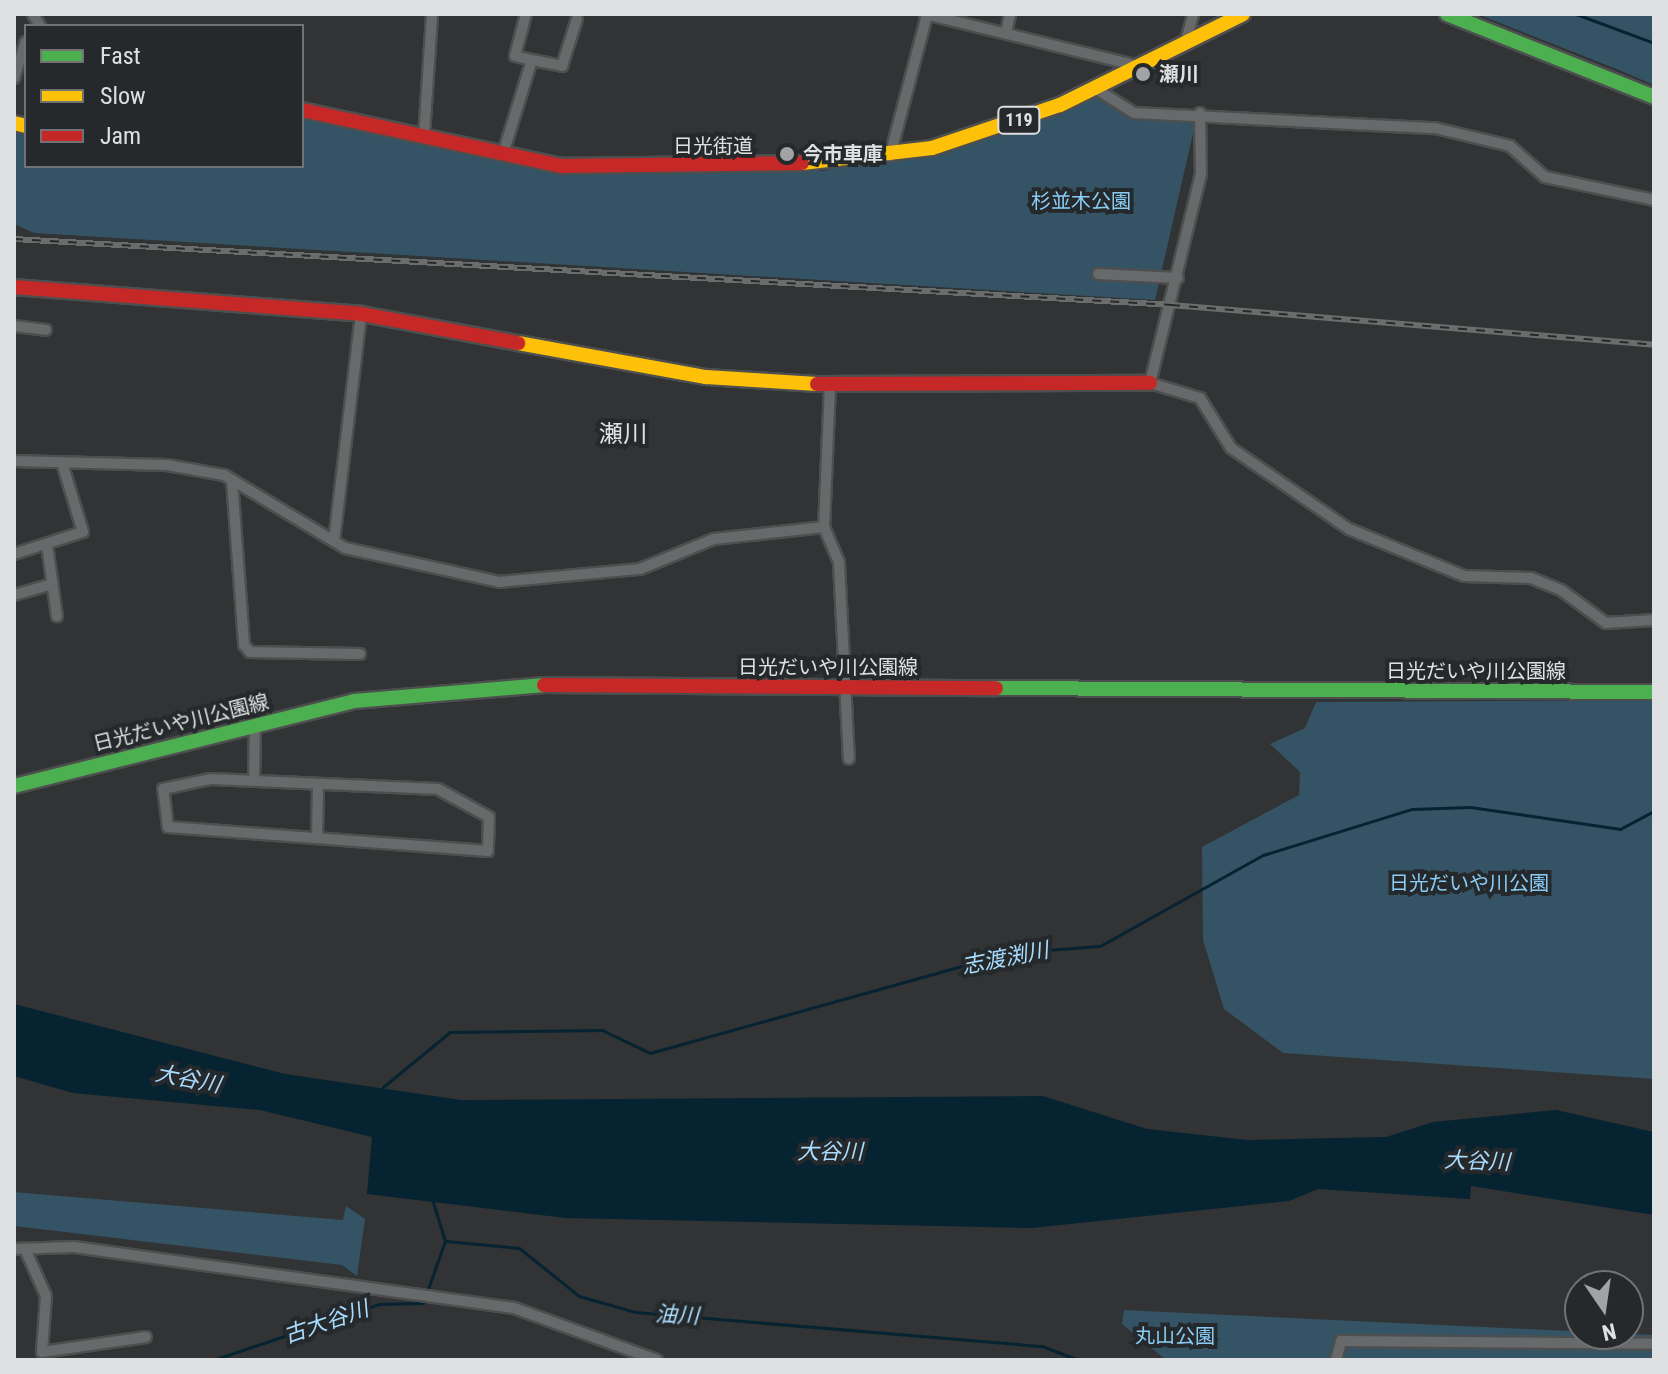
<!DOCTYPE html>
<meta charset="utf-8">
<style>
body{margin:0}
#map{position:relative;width:1668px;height:1374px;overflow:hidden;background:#313334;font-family:"Roboto Condensed","Noto Sans JP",sans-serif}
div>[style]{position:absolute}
.green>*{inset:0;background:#345365}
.water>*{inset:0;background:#062332}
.stream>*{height:3px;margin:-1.5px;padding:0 1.5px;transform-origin:1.5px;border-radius:1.5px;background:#062332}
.roads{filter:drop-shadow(2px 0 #4d4f4f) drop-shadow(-2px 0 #4d4f4f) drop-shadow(0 2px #4d4f4f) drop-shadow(0 -2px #4d4f4f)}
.street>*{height:10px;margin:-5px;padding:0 5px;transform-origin:5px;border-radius:5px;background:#68696a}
.fast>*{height:14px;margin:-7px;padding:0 7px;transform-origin:7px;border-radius:7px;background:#4caf50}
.slow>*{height:14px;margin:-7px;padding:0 7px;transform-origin:7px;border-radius:7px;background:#ffc107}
.jam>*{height:14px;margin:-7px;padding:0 7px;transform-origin:7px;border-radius:7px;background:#c62828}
.rail>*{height:6px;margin-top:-3px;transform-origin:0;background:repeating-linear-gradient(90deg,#26292b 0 9px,#6b6c6c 0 18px);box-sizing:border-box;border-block:2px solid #6b6c6c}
.dots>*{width:22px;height:22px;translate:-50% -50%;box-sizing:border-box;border:4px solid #26292b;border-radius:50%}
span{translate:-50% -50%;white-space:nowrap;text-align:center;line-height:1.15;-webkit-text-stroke:8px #26292b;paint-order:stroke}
.shield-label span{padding:2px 6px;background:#26292b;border:2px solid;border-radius:6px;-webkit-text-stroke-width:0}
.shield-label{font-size:18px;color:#dee0e1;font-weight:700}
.poi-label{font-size:20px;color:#dee0e1;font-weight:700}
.left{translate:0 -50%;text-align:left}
.street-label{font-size:20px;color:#dee0e1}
.park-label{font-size:20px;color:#89cdf7}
.water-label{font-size:22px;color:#a7dcfe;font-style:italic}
.quarter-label{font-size:24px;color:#dee0e1}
.frame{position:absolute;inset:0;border:16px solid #dee0e1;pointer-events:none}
.legend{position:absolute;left:24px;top:24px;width:280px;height:144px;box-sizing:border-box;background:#26292b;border:2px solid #707274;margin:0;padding:10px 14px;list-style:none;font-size:24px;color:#dee0e1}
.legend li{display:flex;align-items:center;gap:16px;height:40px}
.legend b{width:40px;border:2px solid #707274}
.north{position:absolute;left:1564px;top:1270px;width:80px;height:80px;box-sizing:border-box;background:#26292b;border:2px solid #707274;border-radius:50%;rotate:167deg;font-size:22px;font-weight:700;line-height:32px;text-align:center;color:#dee0e1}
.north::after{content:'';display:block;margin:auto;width:28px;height:36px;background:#a1a3a4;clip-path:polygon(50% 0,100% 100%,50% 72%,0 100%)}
</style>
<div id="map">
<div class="green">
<div style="clip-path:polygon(1477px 14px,1654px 14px,1654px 85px,1614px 68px)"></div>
<div style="clip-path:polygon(1095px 93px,1133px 116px,1197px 116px,1155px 300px,34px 233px,14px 224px,14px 127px,26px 130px,26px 166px,302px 166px,302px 115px,448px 150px,824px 171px)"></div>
<div style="clip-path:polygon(1654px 700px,1654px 1079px,1283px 1053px,1224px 1009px,1203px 940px,1202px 847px,1299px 795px,1300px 772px,1270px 744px,1305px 728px,1316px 702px)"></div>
<div style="clip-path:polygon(14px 1192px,343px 1220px,346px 1206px,365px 1219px,357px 1276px,342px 1265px,14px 1226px)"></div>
<div style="clip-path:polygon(1124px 1310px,1654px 1335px,1654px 1360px,1166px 1360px,1122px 1324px)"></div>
</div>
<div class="water">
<div style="clip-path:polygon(14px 1004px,285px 1074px,461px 1100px,1043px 1096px,1147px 1129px,1247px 1140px,1386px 1137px,1433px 1122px,1556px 1110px,1654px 1132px,1654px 1215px,1471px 1186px,1470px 1199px,1318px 1189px,1289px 1201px,1032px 1228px,565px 1218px,367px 1194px,372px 1137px,260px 1110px,73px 1093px,14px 1076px)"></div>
</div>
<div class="stream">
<div style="left:1576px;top:14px;width:83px;rotate:20.4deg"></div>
<div style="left:383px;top:1087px;width:87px;rotate:-39.4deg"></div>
<div style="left:450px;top:1032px;width:152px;rotate:-0.8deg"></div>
<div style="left:602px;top:1030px;width:53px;rotate:25.6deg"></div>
<div style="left:650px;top:1053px;width:371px;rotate:-15.6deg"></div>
<div style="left:1007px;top:953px;width:93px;rotate:-4.3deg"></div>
<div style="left:1100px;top:946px;width:187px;rotate:-29.2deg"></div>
<div style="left:1263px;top:855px;width:156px;rotate:-17.2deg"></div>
<div style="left:1412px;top:809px;width:58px;rotate:-2deg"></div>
<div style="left:1470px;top:807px;width:152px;rotate:8.3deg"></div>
<div style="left:1620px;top:829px;width:38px;rotate:-28deg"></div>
<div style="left:432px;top:1199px;width:44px;rotate:72.8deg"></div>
<div style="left:446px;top:1241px;width:73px;rotate:5.5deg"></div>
<div style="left:519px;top:1248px;width:77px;rotate:38.7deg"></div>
<div style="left:579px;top:1296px;width:58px;rotate:15.9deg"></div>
<div style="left:635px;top:1312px;width:408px;rotate:4.8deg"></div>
<div style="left:1042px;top:1346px;width:39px;rotate:21deg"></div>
<div style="left:213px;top:1360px;width:175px;rotate:-18.6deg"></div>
<div style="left:379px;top:1304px;width:44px;rotate:-1.3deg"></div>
<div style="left:423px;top:1303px;width:66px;rotate:-70.5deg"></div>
</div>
<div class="roads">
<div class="street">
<div style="left:33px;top:14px;width:14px;rotate:60deg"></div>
<div style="left:526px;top:14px;width:43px;rotate:104.7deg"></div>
<div style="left:515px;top:56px;width:17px;rotate:13deg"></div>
<div style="left:925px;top:14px;width:219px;rotate:13.7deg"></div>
<div style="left:1006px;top:33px;width:19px;rotate:-78deg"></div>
<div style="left:1186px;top:41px;width:28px;rotate:-75deg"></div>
<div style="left:14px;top:78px;width:38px;rotate:-72deg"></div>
<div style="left:1096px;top:89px;width:45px;rotate:32.3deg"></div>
<div style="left:1134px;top:113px;width:301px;rotate:2.9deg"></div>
<div style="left:1435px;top:128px;width:77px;rotate:13.5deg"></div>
<div style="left:1510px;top:146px;width:47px;rotate:41.5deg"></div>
<div style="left:1545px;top:177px;width:111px;rotate:11.9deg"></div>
<div style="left:1200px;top:113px;width:61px;rotate:89.1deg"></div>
<div style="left:1201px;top:174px;width:215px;rotate:103.7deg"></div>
<div style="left:1150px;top:383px;width:52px;rotate:16.7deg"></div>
<div style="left:1200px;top:398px;width:59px;rotate:58.2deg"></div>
<div style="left:1231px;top:448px;width:143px;rotate:34.5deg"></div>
<div style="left:1349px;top:529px;width:124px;rotate:22.2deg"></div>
<div style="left:1464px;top:576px;width:67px;rotate:1.7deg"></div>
<div style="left:1531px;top:578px;width:32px;rotate:22deg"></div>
<div style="left:1561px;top:590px;width:56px;rotate:36.3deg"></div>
<div style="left:1606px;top:623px;width:48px;rotate:-3.6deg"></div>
<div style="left:424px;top:136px;width:122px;rotate:-86.2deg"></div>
<div style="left:503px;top:154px;width:98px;rotate:-72.9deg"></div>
<div style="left:532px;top:60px;width:31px;rotate:11deg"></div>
<div style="left:562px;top:66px;width:49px;rotate:-72.3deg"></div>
<div style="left:890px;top:156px;width:146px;rotate:-75.3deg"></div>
<div style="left:1098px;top:274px;width:80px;rotate:2.9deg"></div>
<div style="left:14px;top:326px;width:32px;rotate:7deg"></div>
<div style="left:830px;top:385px;width:142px;rotate:92.4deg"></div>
<div style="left:824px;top:527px;width:39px;rotate:67deg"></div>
<div style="left:839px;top:563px;width:196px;rotate:87.1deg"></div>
<div style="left:14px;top:461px;width:153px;rotate:1.5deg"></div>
<div style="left:167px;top:465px;width:58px;rotate:10deg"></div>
<div style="left:224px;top:475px;width:141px;rotate:31.1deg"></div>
<div style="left:345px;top:548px;width:158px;rotate:12.4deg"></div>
<div style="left:499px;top:582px;width:142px;rotate:-5.3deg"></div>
<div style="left:640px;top:569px;width:80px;rotate:-22.1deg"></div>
<div style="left:714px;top:539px;width:111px;rotate:-6.2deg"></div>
<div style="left:232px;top:480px;width:165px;rotate:85.8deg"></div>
<div style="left:244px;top:645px;width:9px;rotate:49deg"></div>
<div style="left:250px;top:652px;width:110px;rotate:1deg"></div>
<div style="left:334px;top:541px;width:229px;rotate:-83.2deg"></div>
<div style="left:47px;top:545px;width:72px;rotate:82deg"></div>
<div style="left:14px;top:554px;width:72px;rotate:-17.7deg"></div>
<div style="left:83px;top:532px;width:72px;rotate:-106.9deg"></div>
<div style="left:14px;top:595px;width:40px;rotate:-16deg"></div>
<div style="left:211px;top:779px;width:227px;rotate:2.5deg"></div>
<div style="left:438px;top:789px;width:58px;rotate:28.8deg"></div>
<div style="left:489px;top:817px;width:34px;rotate:92deg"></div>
<div style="left:488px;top:851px;width:321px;rotate:-175.7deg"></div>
<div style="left:168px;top:827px;width:38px;rotate:-97deg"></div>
<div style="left:163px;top:789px;width:49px;rotate:-11.8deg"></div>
<div style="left:254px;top:781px;width:56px;rotate:-89deg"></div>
<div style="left:317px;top:838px;width:54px;rotate:-88.9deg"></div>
<div style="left:14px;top:1249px;width:60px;rotate:-1.9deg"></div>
<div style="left:74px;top:1247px;width:444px;rotate:7.9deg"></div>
<div style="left:514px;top:1308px;width:152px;rotate:20deg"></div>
<div style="left:25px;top:1249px;width:51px;rotate:65.9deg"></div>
<div style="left:46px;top:1296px;width:56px;rotate:94.1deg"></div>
<div style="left:42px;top:1352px;width:105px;rotate:-8.2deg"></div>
<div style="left:1336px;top:1360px;width:20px;rotate:-75deg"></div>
<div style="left:1341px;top:1341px;width:313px;rotate:0.5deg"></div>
</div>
<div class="fast">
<div style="left:1447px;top:14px;width:223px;rotate:21.8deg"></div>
<div style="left:996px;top:688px;width:658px;rotate:0.35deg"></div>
<div style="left:14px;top:786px;width:350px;rotate:-14deg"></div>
<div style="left:354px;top:701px;width:191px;rotate:-4.8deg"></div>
</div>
<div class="slow">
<div style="left:14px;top:123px;width:12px;rotate:14deg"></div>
<div style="left:802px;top:163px;width:131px;rotate:-6.6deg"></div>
<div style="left:932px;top:148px;width:135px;rotate:-18.6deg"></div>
<div style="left:1060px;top:105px;width:204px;rotate:-26.4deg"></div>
<div style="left:518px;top:343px;width:191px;rotate:10.3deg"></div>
<div style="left:706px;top:377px;width:111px;rotate:3.6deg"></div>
</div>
<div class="jam">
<div style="left:302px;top:110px;width:266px;rotate:12.2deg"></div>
<div style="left:562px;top:166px;width:240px;rotate:-0.7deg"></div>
<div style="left:14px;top:287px;width:348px;rotate:4.4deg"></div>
<div style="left:361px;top:314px;width:160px;rotate:10.5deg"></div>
<div style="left:817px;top:384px;width:333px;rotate:-0.2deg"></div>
<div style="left:544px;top:685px;width:452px;rotate:0.4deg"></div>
</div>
</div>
<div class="rail">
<div style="left:14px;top:239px;width:1159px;rotate:3.26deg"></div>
<div style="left:1171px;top:305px;width:485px;rotate:4.7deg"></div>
</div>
<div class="dots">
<div style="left:1143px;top:74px;background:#a1a3a4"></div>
<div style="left:787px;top:154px;background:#a1a3a4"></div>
</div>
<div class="shield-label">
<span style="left:1019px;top:120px">119</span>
</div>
<div class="poi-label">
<span class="left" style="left:1159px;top:74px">瀬川</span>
<span class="left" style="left:803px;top:154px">今市車庫</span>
</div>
<div class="street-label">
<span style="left:713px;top:146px">日光街道</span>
<span style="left:828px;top:667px">日光だいや川公園線</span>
<span style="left:1476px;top:671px">日光だいや川公園線</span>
<span style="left:181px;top:723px;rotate:-14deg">日光だいや川公園線</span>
</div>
<div class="park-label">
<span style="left:1081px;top:201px">杉並木公園</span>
<span style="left:1469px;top:883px">日光だいや川公園</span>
<span style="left:1175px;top:1336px">丸山公園</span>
</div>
<div class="water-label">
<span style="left:1005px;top:958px;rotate:-11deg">志渡渕川</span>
<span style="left:188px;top:1079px;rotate:11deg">大谷川</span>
<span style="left:830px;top:1152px">大谷川</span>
<span style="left:1477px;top:1161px;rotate:2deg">大谷川</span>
<span style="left:677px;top:1315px;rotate:3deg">油川</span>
<span style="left:326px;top:1322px;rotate:-19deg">古大谷川</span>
</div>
<div class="quarter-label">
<span style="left:623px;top:435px">瀬川</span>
</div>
<div class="frame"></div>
<ul class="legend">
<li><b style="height:10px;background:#4caf50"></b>Fast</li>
<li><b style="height:10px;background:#ffc107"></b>Slow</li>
<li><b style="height:10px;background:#c62828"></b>Jam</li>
</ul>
<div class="north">N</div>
</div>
